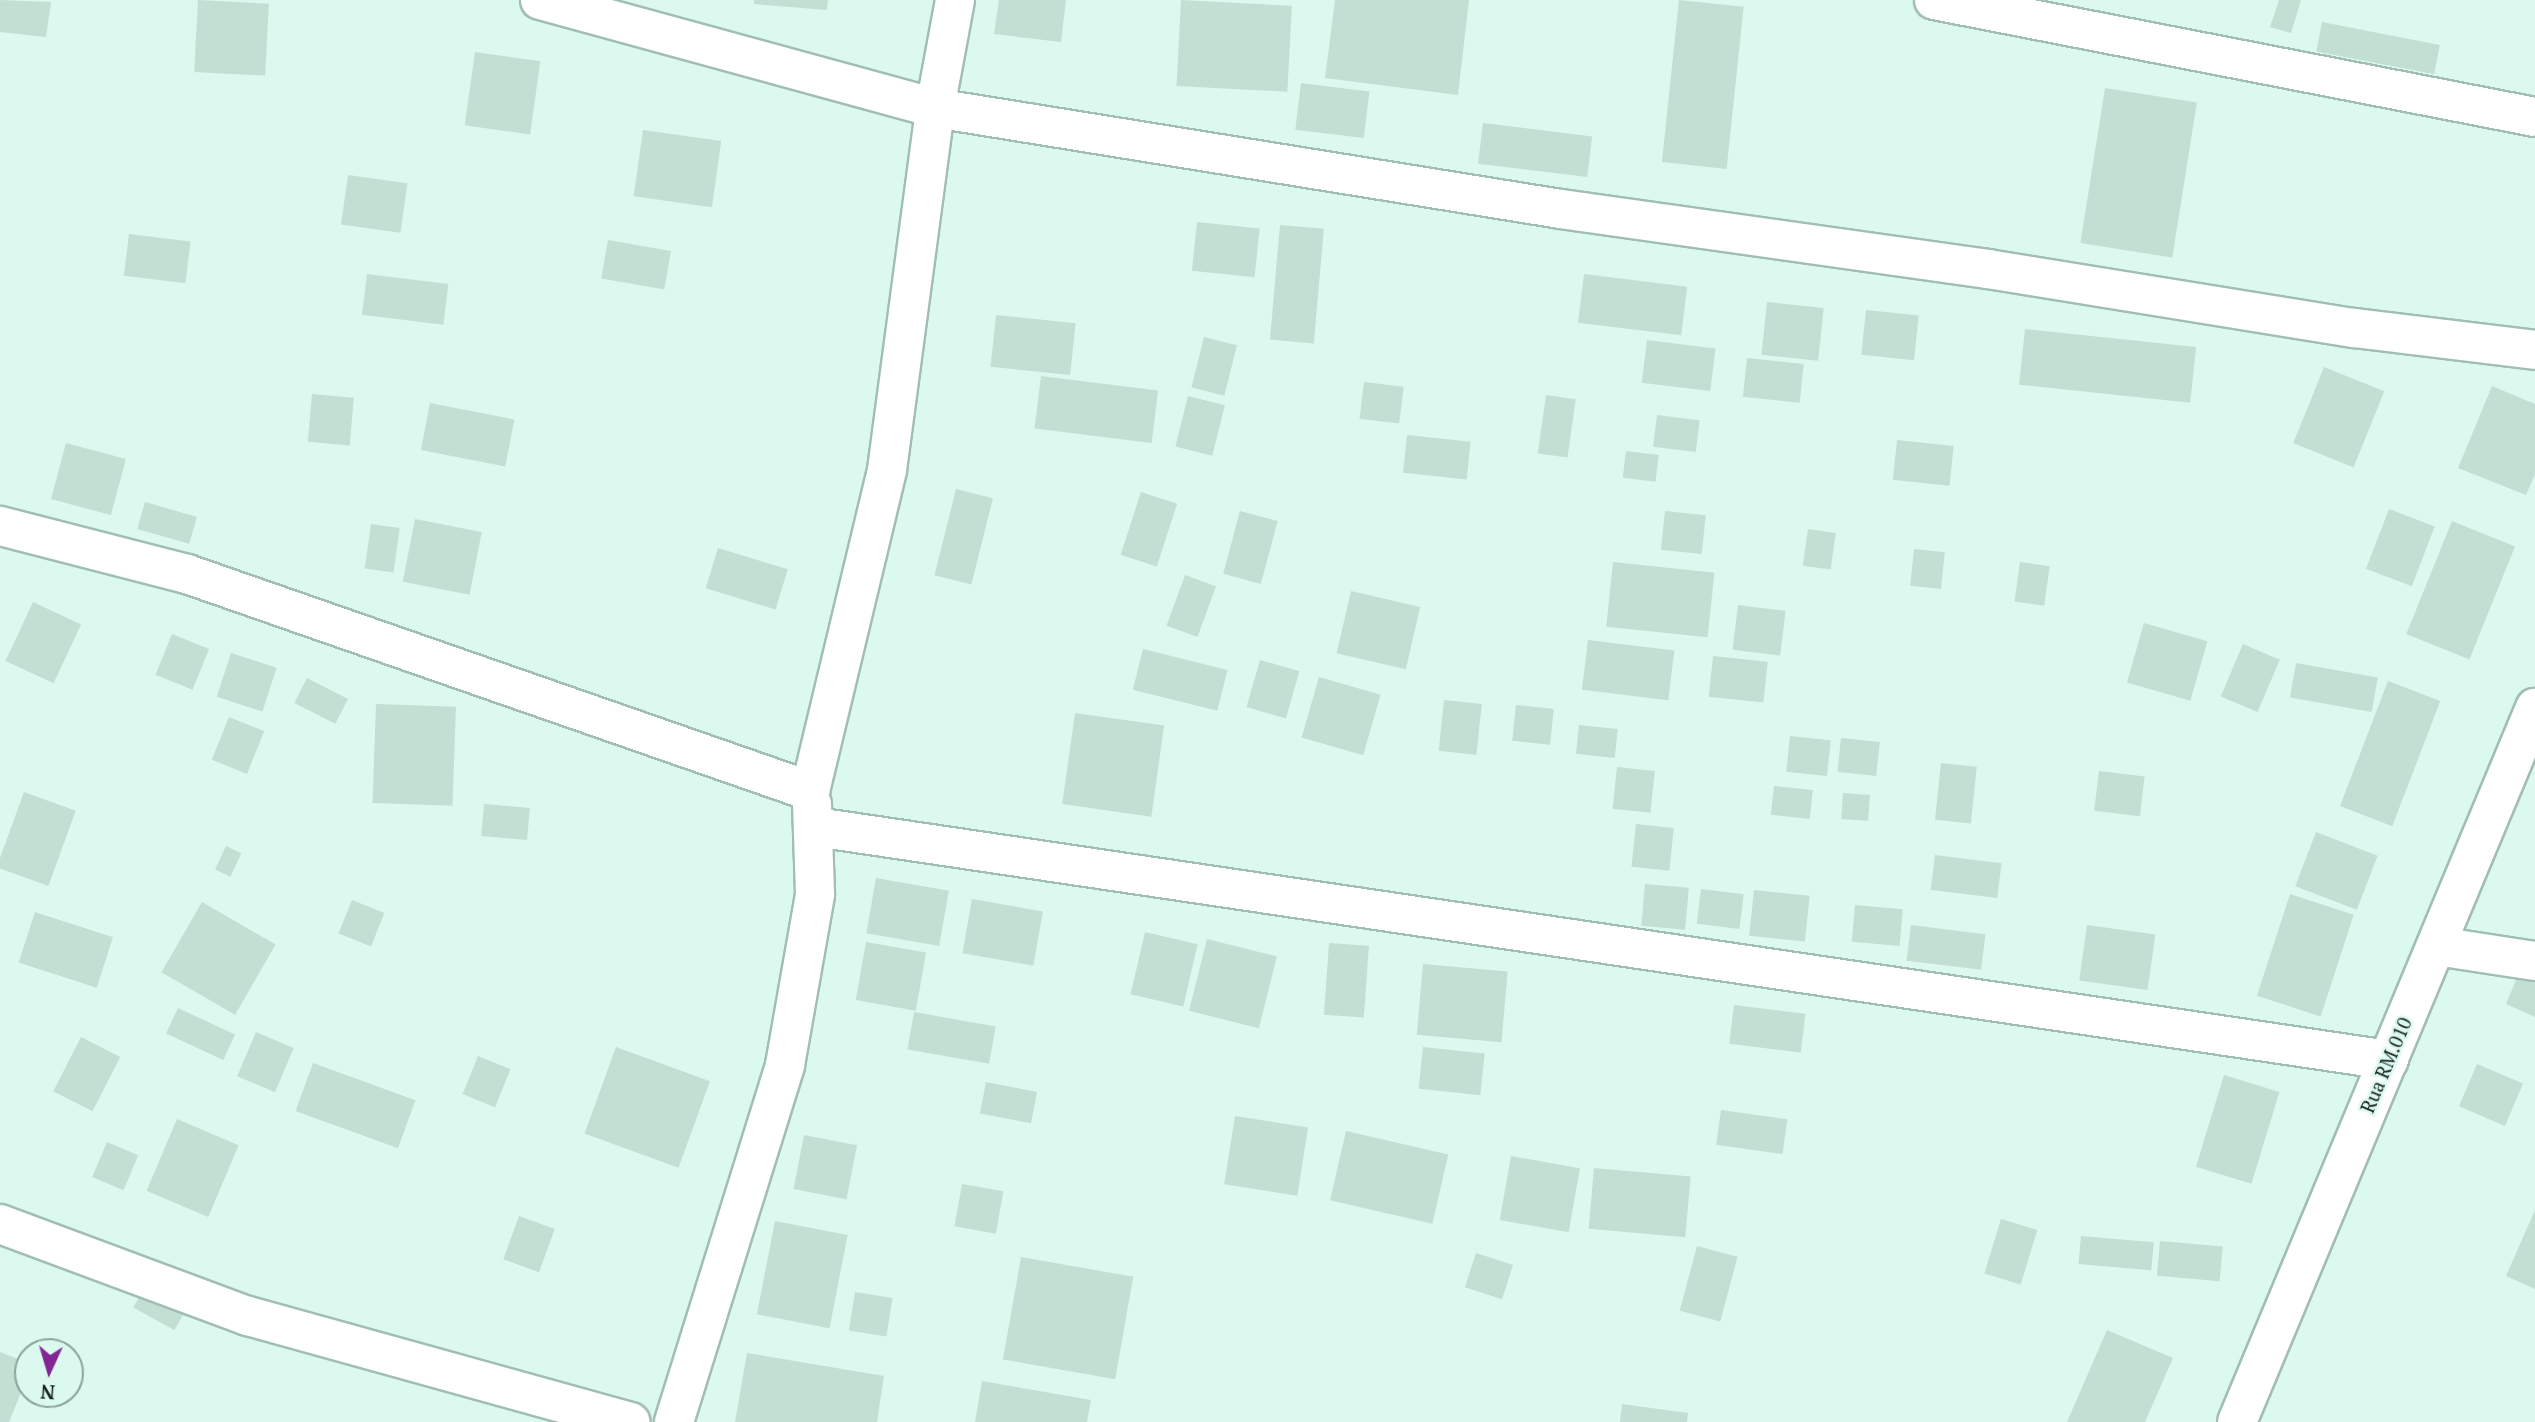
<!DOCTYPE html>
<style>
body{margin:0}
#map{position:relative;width:2535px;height:1422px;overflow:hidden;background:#dbf9ee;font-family:"PT Serif",serif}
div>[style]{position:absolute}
.building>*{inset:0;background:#c2dfd4;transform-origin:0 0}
.roads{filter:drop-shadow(2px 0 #a1beb3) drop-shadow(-2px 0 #a1beb3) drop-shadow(0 2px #a1beb3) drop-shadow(0 -2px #a1beb3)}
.street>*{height:38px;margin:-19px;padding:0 19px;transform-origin:19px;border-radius:19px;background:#fff}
span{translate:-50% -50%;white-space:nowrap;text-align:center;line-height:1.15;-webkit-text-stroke:5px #dbf9ee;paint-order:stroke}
.street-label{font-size:19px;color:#15201c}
.north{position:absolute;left:14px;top:1338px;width:70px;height:70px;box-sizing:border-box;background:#dbf9ee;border:2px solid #8ca29a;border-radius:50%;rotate:184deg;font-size:19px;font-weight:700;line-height:28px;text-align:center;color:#15201c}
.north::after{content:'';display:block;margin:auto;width:24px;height:32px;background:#822693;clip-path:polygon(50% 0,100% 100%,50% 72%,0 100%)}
</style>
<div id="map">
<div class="building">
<div style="clip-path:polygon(0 0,51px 2px,46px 37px,0 32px)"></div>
<div style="left:198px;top:0;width:71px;height:72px;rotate:3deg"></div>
<div style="clip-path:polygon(754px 0,828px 0,827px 10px,754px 4px)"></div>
<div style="clip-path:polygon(999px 0,1066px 0,1061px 42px,994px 34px)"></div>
<div style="left:1181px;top:0;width:111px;height:86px;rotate:3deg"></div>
<div style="clip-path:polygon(1335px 0,1469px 0,1458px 95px,1325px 78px)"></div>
<div style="left:1679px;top:0;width:65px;height:163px;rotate:6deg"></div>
<div style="clip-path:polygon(2279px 0,2301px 0,2291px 33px,2270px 27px)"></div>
<div style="left:2322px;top:22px;width:120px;height:30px;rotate:11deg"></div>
<div style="left:475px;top:52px;width:66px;height:74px;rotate:8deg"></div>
<div style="left:1301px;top:83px;width:69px;height:47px;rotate:7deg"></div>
<div style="left:2105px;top:88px;width:93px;height:157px;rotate:9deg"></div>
<div style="left:1483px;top:123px;width:110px;height:41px;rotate:7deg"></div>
<div style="left:643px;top:130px;width:79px;height:67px;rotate:8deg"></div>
<div style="left:348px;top:175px;width:60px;height:50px;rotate:8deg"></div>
<div style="left:1197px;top:222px;width:63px;height:49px;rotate:6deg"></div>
<div style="left:1280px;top:225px;width:44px;height:115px;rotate:5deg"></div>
<div style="left:129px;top:234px;width:62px;height:42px;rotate:7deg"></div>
<div style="left:608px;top:240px;width:64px;height:39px;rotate:10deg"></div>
<div style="left:367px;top:274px;width:82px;height:41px;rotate:7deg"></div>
<div style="left:1584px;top:274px;width:104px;height:49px;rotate:7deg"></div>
<div style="left:1767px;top:302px;width:57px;height:53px;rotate:6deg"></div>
<div style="left:1866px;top:310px;width:53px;height:45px;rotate:6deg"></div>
<div style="left:996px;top:315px;width:80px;height:52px;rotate:6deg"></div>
<div style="left:2025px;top:329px;width:172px;height:56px;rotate:6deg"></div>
<div style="left:1204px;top:337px;width:34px;height:52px;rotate:14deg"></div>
<div style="left:1647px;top:340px;width:69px;height:43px;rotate:7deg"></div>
<div style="left:1747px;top:358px;width:57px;height:39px;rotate:6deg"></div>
<div style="left:2324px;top:367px;width:65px;height:82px;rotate:22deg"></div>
<div style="left:1041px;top:376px;width:118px;height:53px;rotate:7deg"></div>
<div style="left:1364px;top:382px;width:40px;height:37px;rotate:7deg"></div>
<div style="clip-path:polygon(2492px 386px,2535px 404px,2535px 474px,2526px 495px,2458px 468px)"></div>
<div style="left:312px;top:394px;width:42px;height:48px;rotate:5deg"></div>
<div style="left:1546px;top:395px;width:30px;height:59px;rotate:8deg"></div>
<div style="left:1188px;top:396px;width:38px;height:52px;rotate:14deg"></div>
<div style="left:430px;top:403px;width:86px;height:48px;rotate:11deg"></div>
<div style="left:1657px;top:415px;width:43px;height:32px;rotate:7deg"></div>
<div style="left:1407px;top:435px;width:64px;height:38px;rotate:6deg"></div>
<div style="left:1897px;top:440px;width:57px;height:40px;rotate:6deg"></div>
<div style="left:66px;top:443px;width:62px;height:58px;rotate:15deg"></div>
<div style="left:1626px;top:451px;width:33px;height:27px;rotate:7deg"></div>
<div style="left:956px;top:489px;width:38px;height:89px;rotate:14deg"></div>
<div style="left:1141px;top:492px;width:38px;height:66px;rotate:18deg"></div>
<div style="left:145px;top:502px;width:54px;height:28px;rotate:16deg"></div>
<div style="left:2389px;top:509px;width:49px;height:64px;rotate:21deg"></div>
<div style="left:1240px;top:511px;width:39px;height:65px;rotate:15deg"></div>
<div style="left:1665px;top:511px;width:41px;height:39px;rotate:6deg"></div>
<div style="left:415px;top:519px;width:68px;height:64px;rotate:11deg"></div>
<div style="left:2452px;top:521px;width:68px;height:122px;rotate:22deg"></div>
<div style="left:371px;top:524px;width:29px;height:45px;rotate:8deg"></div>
<div style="left:1808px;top:529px;width:28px;height:37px;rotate:8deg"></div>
<div style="left:718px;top:548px;width:73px;height:42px;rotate:17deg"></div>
<div style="left:1914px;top:549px;width:31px;height:37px;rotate:6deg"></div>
<div style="left:1613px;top:562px;width:102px;height:65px;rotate:6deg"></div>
<div style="left:2020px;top:562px;width:30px;height:40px;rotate:8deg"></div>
<div style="left:1185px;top:575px;width:33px;height:54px;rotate:20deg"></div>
<div style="left:1351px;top:591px;width:71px;height:64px;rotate:13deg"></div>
<div style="left:33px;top:602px;width:53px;height:65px;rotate:25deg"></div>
<div style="left:1738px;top:605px;width:48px;height:45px;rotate:7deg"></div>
<div style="left:2144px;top:623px;width:66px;height:62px;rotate:16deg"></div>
<div style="left:172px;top:634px;width:40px;height:44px;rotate:22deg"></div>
<div style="left:1588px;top:640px;width:87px;height:50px;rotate:7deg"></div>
<div style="left:2243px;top:644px;width:40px;height:57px;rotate:23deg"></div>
<div style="left:1143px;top:649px;width:87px;height:42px;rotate:14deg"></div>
<div style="left:231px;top:653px;width:48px;height:46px;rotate:18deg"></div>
<div style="left:1713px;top:656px;width:55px;height:41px;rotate:6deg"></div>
<div style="left:1260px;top:660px;width:41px;height:49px;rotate:16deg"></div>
<div style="left:2296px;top:663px;width:83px;height:35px;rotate:10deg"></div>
<div style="left:1319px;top:677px;width:64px;height:63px;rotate:16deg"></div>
<div style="left:307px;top:678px;width:46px;height:28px;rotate:27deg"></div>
<div style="left:2388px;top:681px;width:56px;height:134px;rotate:21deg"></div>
<div style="left:1444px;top:700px;width:38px;height:51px;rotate:6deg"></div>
<div style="left:376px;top:704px;width:80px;height:99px;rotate:2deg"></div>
<div style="left:1516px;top:705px;width:38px;height:36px;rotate:6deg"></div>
<div style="left:1075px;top:713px;width:90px;height:92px;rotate:8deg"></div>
<div style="left:229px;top:717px;width:38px;height:46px;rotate:22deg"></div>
<div style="left:1579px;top:725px;width:39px;height:29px;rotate:6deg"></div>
<div style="left:1790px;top:736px;width:41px;height:36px;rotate:6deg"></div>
<div style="left:1841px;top:738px;width:39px;height:34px;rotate:6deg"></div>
<div style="left:1941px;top:763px;width:36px;height:57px;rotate:6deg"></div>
<div style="left:1617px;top:767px;width:38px;height:42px;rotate:6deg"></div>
<div style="left:2099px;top:771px;width:46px;height:40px;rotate:7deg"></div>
<div style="left:1774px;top:786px;width:39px;height:29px;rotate:6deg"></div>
<div style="left:24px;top:792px;width:55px;height:80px;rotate:20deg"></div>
<div style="left:1843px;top:793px;width:27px;height:26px;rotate:4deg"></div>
<div style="left:484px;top:804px;width:46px;height:32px;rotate:5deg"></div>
<div style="left:1636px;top:824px;width:38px;height:43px;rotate:6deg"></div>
<div style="left:2316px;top:832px;width:66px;height:58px;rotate:21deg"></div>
<div style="left:226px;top:846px;width:17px;height:26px;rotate:25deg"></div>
<div style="left:1935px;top:855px;width:67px;height:35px;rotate:7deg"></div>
<div style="left:876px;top:878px;width:74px;height:56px;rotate:10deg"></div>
<div style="left:1645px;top:884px;width:44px;height:42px;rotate:5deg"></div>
<div style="left:1701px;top:889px;width:43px;height:35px;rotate:7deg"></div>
<div style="left:1754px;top:890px;width:56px;height:46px;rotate:6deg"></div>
<div style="left:2290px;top:894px;width:67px;height:107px;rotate:18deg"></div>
<div style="left:972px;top:899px;width:72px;height:55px;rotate:10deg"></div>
<div style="left:352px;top:900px;width:35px;height:36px;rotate:22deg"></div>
<div style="left:202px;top:902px;width:85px;height:81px;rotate:30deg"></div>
<div style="left:1855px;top:905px;width:48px;height:37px;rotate:5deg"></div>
<div style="left:35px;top:912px;width:82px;height:53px;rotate:18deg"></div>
<div style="left:1911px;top:925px;width:75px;height:36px;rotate:7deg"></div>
<div style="left:2087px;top:925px;width:69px;height:56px;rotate:8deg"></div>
<div style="left:1145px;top:932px;width:54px;height:64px;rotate:13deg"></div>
<div style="left:1207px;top:939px;width:72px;height:74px;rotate:14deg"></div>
<div style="left:866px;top:942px;width:61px;height:59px;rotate:10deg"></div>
<div style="left:1329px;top:943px;width:40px;height:72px;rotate:4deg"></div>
<div style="left:1423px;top:964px;width:85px;height:71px;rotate:5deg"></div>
<div style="clip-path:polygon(2519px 973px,2535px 980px,2535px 1017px,2506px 1004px)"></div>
<div style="left:1734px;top:1005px;width:72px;height:39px;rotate:7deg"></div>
<div style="left:178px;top:1008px;width:63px;height:28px;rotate:25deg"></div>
<div style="left:914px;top:1012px;width:83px;height:38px;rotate:10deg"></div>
<div style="left:256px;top:1032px;width:41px;height:48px;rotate:23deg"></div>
<div style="left:81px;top:1037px;width:44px;height:61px;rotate:27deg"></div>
<div style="left:616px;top:1047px;width:100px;height:92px;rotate:20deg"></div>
<div style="left:1423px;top:1047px;width:62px;height:42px;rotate:6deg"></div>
<div style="left:478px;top:1056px;width:35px;height:41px;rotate:22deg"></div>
<div style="left:313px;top:1063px;width:109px;height:51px;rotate:20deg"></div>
<div style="left:2477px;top:1064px;width:50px;height:46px;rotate:23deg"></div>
<div style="left:2224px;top:1075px;width:58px;height:96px;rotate:17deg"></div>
<div style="left:986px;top:1082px;width:52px;height:32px;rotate:11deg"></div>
<div style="left:1721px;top:1110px;width:67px;height:35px;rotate:8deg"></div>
<div style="left:1235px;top:1116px;width:74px;height:69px;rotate:9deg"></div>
<div style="left:177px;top:1119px;width:67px;height:78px;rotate:23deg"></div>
<div style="left:1346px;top:1131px;width:105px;height:71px;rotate:13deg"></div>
<div style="left:804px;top:1135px;width:54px;height:55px;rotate:11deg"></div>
<div style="left:107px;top:1142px;width:34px;height:38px;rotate:23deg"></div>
<div style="left:1511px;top:1156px;width:70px;height:65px;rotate:10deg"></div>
<div style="left:1594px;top:1168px;width:97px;height:61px;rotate:5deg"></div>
<div style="left:962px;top:1184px;width:42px;height:43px;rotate:10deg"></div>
<div style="clip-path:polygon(2535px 1210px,2535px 1289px,2506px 1276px)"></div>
<div style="left:519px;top:1216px;width:38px;height:46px;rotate:20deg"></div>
<div style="left:2001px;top:1219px;width:38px;height:57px;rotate:17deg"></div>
<div style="left:775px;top:1221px;width:74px;height:95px;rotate:11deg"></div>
<div style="left:2081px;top:1236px;width:73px;height:28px;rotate:5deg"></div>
<div style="left:2160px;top:1241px;width:63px;height:35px;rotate:5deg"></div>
<div style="left:1697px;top:1246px;width:42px;height:67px;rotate:15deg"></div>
<div style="left:1476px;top:1253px;width:39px;height:36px;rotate:18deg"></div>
<div style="left:1021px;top:1257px;width:114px;height:104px;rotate:10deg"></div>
<div style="left:143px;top:1290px;width:47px;height:20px;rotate:29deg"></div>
<div style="left:855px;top:1292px;width:38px;height:39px;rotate:9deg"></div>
<div style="clip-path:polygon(2107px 1330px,2173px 1358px,2145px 1422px,2067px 1422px)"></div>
<div style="clip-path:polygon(0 1352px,28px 1363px,28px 1375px,9px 1422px,0 1422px)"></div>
<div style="clip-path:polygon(747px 1353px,884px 1376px,877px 1422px,735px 1422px)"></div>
<div style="clip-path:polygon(982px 1381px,1091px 1400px,1087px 1422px,975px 1422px)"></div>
<div style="clip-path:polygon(1622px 1404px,1688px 1413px,1687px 1422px,1620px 1422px)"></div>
</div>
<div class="roads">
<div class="street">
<div style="left:540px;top:0;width:409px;rotate:15.3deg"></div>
<div style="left:935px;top:108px;width:110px;rotate:-79.5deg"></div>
<div style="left:1934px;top:0;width:612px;rotate:11.02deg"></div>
<div style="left:0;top:526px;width:193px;rotate:14.4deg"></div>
<div style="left:187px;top:574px;width:660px;rotate:19.2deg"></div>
<div style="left:810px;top:791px;width:330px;rotate:-76.5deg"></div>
<div style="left:887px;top:470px;width:365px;rotate:-82.4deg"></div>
<div style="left:935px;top:108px;width:634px;rotate:9.17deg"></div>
<div style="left:1561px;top:209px;width:431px;rotate:8deg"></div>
<div style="left:1988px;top:269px;width:371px;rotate:9.2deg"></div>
<div style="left:2354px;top:328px;width:182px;rotate:6.9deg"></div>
<div style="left:816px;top:827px;width:1590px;rotate:8.43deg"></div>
<div style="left:2436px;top:946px;width:100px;rotate:8.6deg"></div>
<div style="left:0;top:1224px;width:265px;rotate:20.4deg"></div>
<div style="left:248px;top:1316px;width:397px;rotate:15.5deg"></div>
<div style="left:674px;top:1422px;width:374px;rotate:-72.7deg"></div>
<div style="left:785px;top:1065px;width:174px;rotate:-80deg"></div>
<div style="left:815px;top:894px;width:90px;rotate:-91.9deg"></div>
<div style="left:2237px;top:1422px;width:774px;rotate:-67.35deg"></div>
</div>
</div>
<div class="street-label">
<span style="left:2386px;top:1065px;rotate:-67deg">Rua RM.010</span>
</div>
<div class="north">N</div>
</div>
